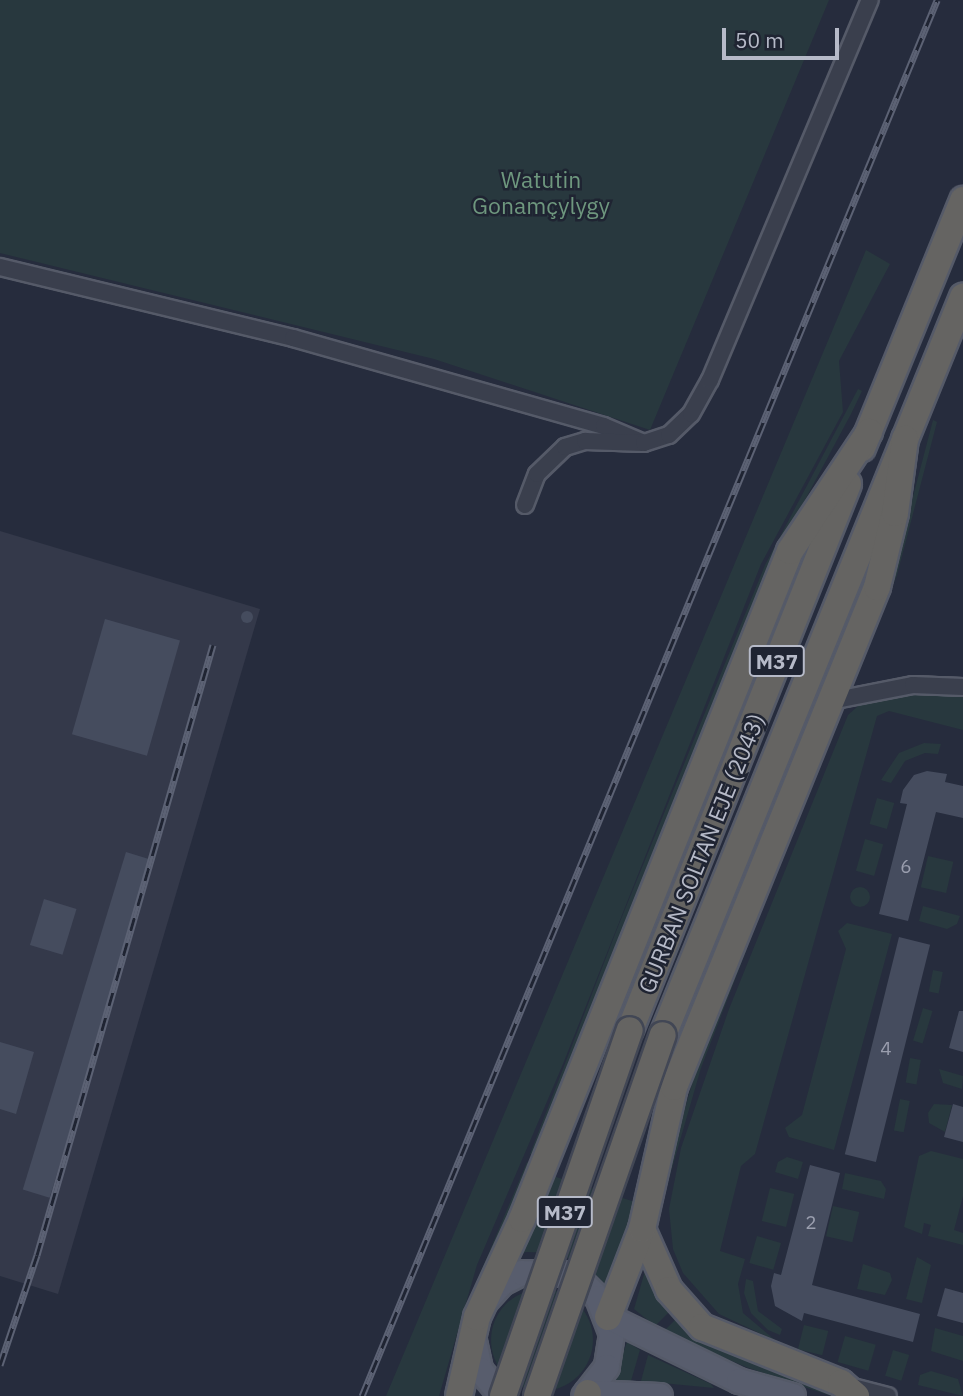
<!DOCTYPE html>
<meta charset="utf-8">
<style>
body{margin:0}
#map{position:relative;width:963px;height:1396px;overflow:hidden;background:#262c3d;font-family:"IBM Plex Sans",sans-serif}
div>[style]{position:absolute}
.airport>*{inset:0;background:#34394a}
.green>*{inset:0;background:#28383e;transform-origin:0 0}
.round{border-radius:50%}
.building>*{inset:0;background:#454c5e;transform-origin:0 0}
.roads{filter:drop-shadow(2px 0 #555a68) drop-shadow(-2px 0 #555a68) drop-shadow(0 2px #555a68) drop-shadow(0 -2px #555a68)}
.minor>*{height:16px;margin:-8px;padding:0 8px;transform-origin:8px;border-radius:8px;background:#3a3f4d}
.primary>*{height:24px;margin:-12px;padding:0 12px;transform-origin:12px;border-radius:12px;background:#585d6d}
.trunk>*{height:26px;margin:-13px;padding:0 13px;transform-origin:13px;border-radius:13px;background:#656462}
.rail>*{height:7px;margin-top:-3.5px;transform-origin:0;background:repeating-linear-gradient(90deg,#1f2432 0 13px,#5c6274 0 26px);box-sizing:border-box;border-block:2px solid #5c6274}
.bridges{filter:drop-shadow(2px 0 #424755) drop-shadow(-2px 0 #424755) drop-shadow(0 2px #424755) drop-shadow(0 -2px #424755)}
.trunk-bridge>*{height:26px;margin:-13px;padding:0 13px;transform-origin:13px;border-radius:13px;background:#656462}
span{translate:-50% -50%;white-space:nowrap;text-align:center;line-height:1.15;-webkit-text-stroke:5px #1f2432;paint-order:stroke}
.number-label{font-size:19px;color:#9a9eae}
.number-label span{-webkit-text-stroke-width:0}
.shield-label span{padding:2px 5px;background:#1f2432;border:2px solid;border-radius:5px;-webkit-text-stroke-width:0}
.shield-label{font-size:21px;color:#b6bac8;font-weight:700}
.park-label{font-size:23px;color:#6e977e}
.street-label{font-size:23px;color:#b6bac8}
.scale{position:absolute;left:722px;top:28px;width:117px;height:32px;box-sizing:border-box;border:4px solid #b6bac8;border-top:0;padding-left:9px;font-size:21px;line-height:24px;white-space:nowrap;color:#b6bac8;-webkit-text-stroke:5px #1f2432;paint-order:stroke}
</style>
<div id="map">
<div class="airport">
<div style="clip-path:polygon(0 531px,260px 609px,58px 1294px,0 1276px)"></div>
</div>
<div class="green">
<div style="clip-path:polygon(0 0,829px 0,650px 430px,434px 359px,0 253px)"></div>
<div style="clip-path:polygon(866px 250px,890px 264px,839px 361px,843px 412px,761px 564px,563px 1064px,477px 1265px,439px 1396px,386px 1396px)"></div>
<div style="clip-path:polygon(858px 389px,862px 391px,851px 414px,769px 567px,534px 1155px,530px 1154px,619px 924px,765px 565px)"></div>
<div style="clip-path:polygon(933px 420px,937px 422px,897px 575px,861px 665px,858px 663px,893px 573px)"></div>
<div style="clip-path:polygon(963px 688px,963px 730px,889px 711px,877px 716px,755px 1154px,741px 1166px,720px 1251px,745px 1259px,738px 1284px,743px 1313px,776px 1341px,719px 1314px,683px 1273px,673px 1249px,669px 1209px,681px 1148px,729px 1009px,848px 715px,867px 698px)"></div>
<div style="clip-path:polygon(828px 738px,701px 1068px,666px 1189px,662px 1187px,697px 1067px)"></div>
<div style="clip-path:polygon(924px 743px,941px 744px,938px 754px,925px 753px,905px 761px,891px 783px,881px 780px,899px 753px)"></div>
<div style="left:877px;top:798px;width:18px;height:27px;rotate:16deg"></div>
<div style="left:865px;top:839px;width:19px;height:33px;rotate:16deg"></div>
<div style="left:928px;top:856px;width:26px;height:32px;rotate:13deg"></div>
<div class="round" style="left:850px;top:887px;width:20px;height:20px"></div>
<div style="clip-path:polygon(923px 906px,960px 916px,957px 924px,947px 929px,919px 921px)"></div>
<div style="clip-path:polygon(847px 923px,892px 934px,834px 1150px,789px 1137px,785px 1128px,802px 1115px,846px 949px,838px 931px)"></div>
<div style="left:933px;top:970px;width:10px;height:22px;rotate:11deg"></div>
<div style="left:923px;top:1008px;width:10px;height:34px;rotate:17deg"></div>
<div style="left:910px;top:1058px;width:11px;height:25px;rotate:10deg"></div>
<div style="clip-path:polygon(939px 1069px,963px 1076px,962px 1089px,943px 1083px)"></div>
<div style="left:900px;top:1099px;width:10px;height:32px;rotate:11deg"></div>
<div style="clip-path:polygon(934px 1104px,952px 1105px,945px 1132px,929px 1123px,928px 1113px)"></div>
<div style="clip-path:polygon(931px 1151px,963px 1159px,963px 1196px,954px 1230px,963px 1233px,963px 1245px,928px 1236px,931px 1225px,924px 1223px,922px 1234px,904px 1227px,919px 1156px)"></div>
<div style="clip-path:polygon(787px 1157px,803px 1162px,798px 1179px,775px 1172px,778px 1162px)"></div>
<div style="clip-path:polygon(527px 1162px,530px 1164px,470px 1308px,448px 1396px,444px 1396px,466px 1307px)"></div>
<div style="clip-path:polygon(845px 1173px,881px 1181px,886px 1189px,884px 1199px,842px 1189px)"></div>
<div style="clip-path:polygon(550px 1175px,635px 1202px,613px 1292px,587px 1266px,556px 1253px,526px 1252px,513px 1258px)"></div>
<div style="left:770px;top:1188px;width:25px;height:34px;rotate:14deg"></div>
<div style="left:833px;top:1206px;width:27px;height:31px;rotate:13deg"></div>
<div style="left:757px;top:1236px;width:25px;height:28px;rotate:16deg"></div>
<div style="clip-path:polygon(917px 1257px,931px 1265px,922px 1303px,906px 1299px)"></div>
<div style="clip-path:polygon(863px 1264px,890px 1273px,892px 1280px,885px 1295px,857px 1289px)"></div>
<div style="clip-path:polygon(645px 1271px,669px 1312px,655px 1326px,634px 1309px)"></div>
<div style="clip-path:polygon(746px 1279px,753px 1281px,758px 1311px,782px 1329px,780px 1335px,768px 1330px,751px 1313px,744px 1293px)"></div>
<div class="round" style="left:491px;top:1289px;width:102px;height:102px"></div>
<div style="clip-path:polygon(676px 1319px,704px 1343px,845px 1396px,831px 1396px,746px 1367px,663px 1332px)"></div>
<div style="left:804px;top:1325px;width:25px;height:25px;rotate:14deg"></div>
<div style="clip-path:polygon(935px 1328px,963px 1336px,963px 1361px,931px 1351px)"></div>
<div style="left:845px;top:1336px;width:32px;height:27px;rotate:16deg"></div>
<div style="clip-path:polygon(627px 1342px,640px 1350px,631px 1381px,618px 1382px,614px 1379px)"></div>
<div style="left:893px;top:1350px;width:17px;height:27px;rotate:17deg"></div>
<div style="clip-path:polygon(648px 1355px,711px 1384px,714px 1388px,641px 1381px)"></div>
<div style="clip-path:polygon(931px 1371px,958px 1379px,963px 1396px,918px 1385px,920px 1375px)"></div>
</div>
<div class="building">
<div class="round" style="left:241px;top:611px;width:12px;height:12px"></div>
<div style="left:105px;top:619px;width:78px;height:120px;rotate:16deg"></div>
<div style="clip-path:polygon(927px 771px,947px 774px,945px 782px,963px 786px,963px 818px,936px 812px,908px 921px,879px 914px,907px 804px,900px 803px,903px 790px,914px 775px)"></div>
<div style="left:126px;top:852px;width:28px;height:353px;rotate:17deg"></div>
<div style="left:44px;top:899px;width:34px;height:48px;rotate:17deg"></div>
<div style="left:899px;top:937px;width:32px;height:224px;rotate:14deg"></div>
<div style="clip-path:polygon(959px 1011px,963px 1011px,963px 1052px,949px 1048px)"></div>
<div style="clip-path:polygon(0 1042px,34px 1052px,16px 1114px,0 1109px)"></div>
<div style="clip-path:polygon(953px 1104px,963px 1107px,963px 1142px,944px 1137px)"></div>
<div style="clip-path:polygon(810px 1165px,840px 1173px,812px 1285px,920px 1314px,913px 1342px,804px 1313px,802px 1321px,775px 1306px,771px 1286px,774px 1273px,781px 1275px)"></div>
<div style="clip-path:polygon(945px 1288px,963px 1293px,963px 1323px,937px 1316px)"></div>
</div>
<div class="roads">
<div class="minor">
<div style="left:0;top:267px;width:301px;rotate:13.6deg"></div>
<div style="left:293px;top:338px;width:323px;rotate:15.8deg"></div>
<div style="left:604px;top:426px;width:43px;rotate:23deg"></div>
<div style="left:525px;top:505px;width:33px;rotate:-69deg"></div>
<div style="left:537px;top:474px;width:39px;rotate:-44deg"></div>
<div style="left:565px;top:447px;width:21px;rotate:-17deg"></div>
<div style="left:585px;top:441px;width:59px;rotate:1.9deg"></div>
<div style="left:644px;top:443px;width:26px;rotate:-18deg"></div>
<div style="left:669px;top:435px;width:30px;rotate:-44deg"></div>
<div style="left:691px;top:414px;width:39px;rotate:-61deg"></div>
<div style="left:710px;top:380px;width:412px;rotate:-67.2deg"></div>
<div style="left:831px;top:701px;width:84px;rotate:-11deg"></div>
<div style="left:913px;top:685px;width:50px;rotate:2.3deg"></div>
<div style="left:849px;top:1386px;width:40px;rotate:14.4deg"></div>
</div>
<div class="primary">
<div style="left:485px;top:1302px;width:25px;rotate:-48deg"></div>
<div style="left:502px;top:1283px;width:22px;rotate:-27deg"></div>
<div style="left:522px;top:1273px;width:42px;rotate:1.4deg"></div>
<div style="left:564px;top:1274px;width:21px;rotate:25deg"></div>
<div style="left:583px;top:1283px;width:21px;rotate:45deg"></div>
<div style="left:598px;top:1298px;width:39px;rotate:69deg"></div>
<div style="left:612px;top:1334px;width:33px;rotate:99deg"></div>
<div style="left:607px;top:1367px;width:37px;rotate:128deg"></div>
<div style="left:608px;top:1317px;width:146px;rotate:26deg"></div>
<div style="left:739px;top:1381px;width:56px;rotate:15.5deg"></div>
<div style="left:473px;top:1336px;width:35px;rotate:78deg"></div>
<div style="left:480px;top:1370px;width:34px;rotate:50deg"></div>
<div style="left:588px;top:1393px;width:72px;rotate:2.4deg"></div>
</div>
<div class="trunk">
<div style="left:862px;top:448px;width:268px;rotate:-67.8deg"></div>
<div style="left:630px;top:1030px;width:588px;rotate:-68.23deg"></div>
<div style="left:663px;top:1035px;width:797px;rotate:-67.88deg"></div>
<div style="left:642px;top:1229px;width:67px;rotate:66.1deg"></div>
<div style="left:669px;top:1290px;width:50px;rotate:48.3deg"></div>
<div style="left:702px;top:1327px;width:150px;rotate:21.9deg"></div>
<div style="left:841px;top:1383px;width:20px;rotate:41deg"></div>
<div style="left:608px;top:1317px;width:94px;rotate:-68.9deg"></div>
<div style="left:642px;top:1229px;width:146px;rotate:-77.3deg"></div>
<div style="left:674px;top:1087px;width:540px;rotate:-67.9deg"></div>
<div style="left:877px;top:587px;width:76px;rotate:-76.3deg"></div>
<div style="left:895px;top:513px;width:75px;rotate:-82.3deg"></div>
<div style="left:459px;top:1396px;width:81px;rotate:-77.2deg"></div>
<div style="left:477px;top:1317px;width:108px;rotate:-65.3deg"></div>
<div style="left:522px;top:1219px;width:720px;rotate:-68.14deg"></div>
<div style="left:790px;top:551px;width:143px;rotate:-56.4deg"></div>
<div style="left:587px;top:1396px;width:3px;rotate:-72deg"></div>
</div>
</div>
<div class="rail">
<div style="left:0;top:1365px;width:116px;rotate:-71.4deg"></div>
<div style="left:37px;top:1255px;width:635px;rotate:-73.91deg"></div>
<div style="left:362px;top:1396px;width:1510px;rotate:-67.61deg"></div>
</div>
<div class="bridges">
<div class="trunk-bridge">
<div style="left:503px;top:1396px;width:387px;rotate:-70.9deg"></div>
<div style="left:537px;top:1396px;width:382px;rotate:-70.8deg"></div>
</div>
</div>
<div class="number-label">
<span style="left:906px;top:867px">6</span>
<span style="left:886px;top:1049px">4</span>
<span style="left:811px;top:1223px">2</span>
</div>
<div class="shield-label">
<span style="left:777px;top:661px">M37</span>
<span style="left:565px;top:1212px">M37</span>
</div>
<div class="park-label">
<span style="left:541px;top:192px">Watutin<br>Gonamçylygy</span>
</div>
<div class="street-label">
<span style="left:701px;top:853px;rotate:-68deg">GURBAN SOLTAN EJE (2043)</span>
</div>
<div class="scale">50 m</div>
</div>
